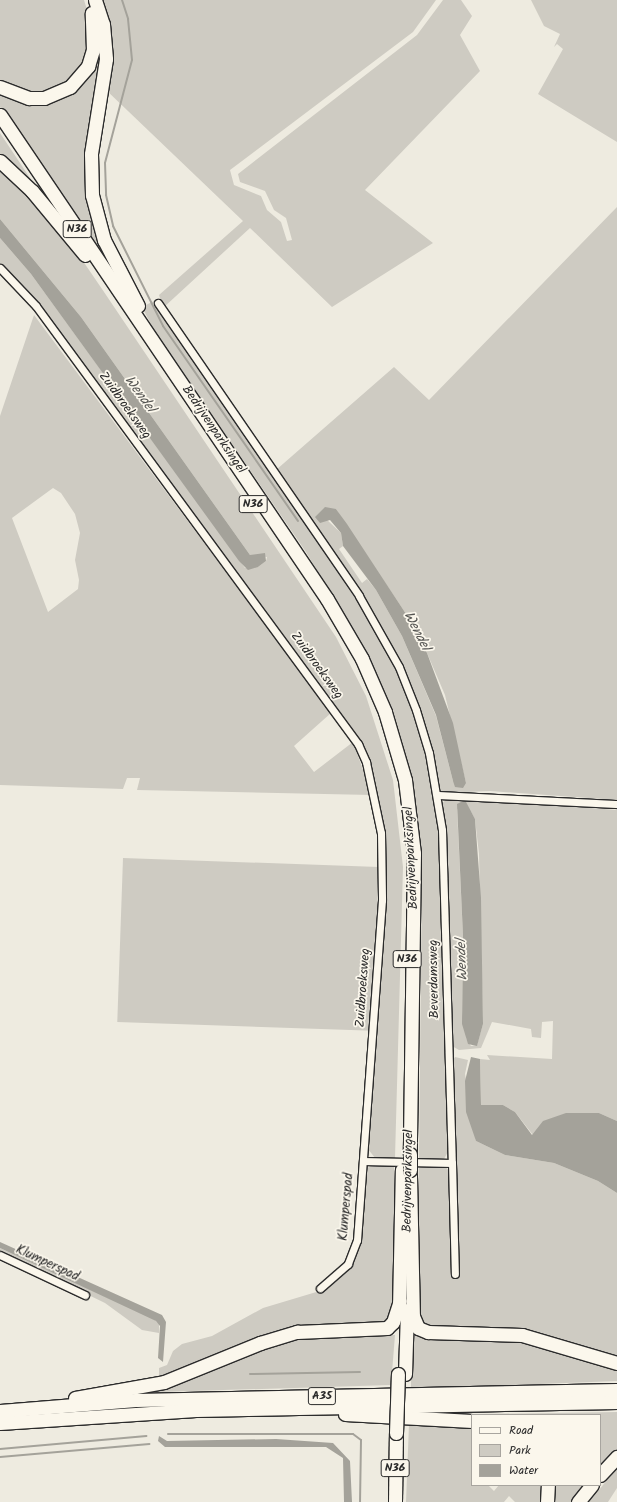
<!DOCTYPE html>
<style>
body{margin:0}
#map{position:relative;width:617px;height:1502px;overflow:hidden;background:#eeebe0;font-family:Kalam,sans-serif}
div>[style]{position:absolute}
.green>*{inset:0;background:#cecbc2;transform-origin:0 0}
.water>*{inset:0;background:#a4a29a}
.stream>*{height:2px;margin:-1px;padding:0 1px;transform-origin:1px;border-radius:1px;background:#a4a29a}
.roads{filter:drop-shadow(1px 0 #2b2b2b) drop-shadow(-1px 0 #2b2b2b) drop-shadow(0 1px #2b2b2b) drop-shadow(0 -1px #2b2b2b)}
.street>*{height:7px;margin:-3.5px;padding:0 3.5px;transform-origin:3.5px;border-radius:3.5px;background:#fbf7ec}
.highway>*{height:13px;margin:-6.5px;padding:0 6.5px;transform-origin:6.5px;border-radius:6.5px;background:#fbf7ec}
.bridges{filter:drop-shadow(1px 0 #2b2b2b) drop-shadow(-1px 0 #2b2b2b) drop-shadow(0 1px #2b2b2b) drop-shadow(0 -1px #2b2b2b)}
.highway-bridge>*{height:13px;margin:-6.5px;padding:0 6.5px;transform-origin:6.5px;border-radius:6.5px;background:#fbf7ec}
span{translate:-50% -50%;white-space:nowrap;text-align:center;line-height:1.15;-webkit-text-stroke:3.5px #fbf7ec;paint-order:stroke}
.shield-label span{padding:1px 3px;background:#fbf7ec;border:1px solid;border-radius:3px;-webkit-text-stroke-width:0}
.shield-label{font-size:12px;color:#2b2b2b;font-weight:700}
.street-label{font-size:13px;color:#2b2b2b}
.water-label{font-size:14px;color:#555552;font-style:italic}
.legend{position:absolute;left:471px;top:1414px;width:130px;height:72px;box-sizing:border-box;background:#fbf7ec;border:1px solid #a8a59f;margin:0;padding:5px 7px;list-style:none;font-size:12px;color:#2b2b2b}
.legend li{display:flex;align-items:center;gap:8px;height:20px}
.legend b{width:20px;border:1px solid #a8a59f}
</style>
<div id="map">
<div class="green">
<div style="clip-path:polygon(0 0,84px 0,89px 16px,86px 64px,59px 90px,30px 95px,0 83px)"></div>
<div style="clip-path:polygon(98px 0,436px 0,413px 32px,230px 170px,234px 185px,261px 196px,267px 210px,281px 222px,287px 241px,292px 240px,286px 218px,274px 210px,265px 191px,240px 182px,238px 174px,417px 35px,443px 0,461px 0,472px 16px,460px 35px,480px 71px,365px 190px,433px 243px,332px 307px,250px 228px,163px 308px,159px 295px,243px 221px,105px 89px)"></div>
<div style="clip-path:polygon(531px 0,617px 0,617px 142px,538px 94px,563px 49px,557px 44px,554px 47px,560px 34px,544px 26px)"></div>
<div style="clip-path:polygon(104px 42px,88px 174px,133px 305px,0 107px,0 91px,50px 99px)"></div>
<div style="clip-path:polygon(0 133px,42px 196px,0 154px)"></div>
<div style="clip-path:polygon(0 164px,72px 245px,102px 289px,336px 637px,366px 696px,393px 780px,403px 867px,395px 1158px,376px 1159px,367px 1148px,385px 886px,368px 761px,38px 305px,0 265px,0 238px,31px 274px,245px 568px,258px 567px,266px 561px,267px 557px,250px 555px,81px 317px,0 219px)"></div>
<div style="clip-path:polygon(evenodd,617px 207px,617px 800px,490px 791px,439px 793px,401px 668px,385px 633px,276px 470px,394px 367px,429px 400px,617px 207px,336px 509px,408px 617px,427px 653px,445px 695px,466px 783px,453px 781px,436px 716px,402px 636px,376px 590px,367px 579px,362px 583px,339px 549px,343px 546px,341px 533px,326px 519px,336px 509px)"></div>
<div style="clip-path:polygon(156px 300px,358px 597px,406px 688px,421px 734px,442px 837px,449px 1150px,444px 1159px,419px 1160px,422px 862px,413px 781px,393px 710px,363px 647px,306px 552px,154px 330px,142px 307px)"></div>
<div style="clip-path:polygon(evenodd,34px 315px,331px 713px,294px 746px,314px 772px,353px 742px,372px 795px,137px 790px,140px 778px,127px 778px,123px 789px,0 785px,0 416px,34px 315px,53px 488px,61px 493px,75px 514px,80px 533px,75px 560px,79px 580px,78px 589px,48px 612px,12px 518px,53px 488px)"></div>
<div style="clip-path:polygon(evenodd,448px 797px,617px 810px,617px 1121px,599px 1113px,533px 1135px,515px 1112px,503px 1105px,481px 1105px,480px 1059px,490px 1060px,487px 1055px,552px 1059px,553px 1021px,542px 1022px,541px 1038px,532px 1037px,531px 1029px,492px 1022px,481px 1048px,459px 1050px,452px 1046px,447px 861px,441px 805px,448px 797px,457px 809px,471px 812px,475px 819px,479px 854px,483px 1024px,477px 1045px,471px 1046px,467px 1040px,462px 1012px,463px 936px,457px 809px)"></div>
<div style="left:123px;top:858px;width:256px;height:164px;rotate:2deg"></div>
<div style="clip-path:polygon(455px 1057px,468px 1060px,465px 1074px,476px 1141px,505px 1155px,554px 1163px,598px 1181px,617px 1193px,617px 1357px,533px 1332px,422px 1325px,415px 1307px,419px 1164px,444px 1165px,450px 1172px,458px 1252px,452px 1062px)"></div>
<div style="clip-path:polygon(394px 1163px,394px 1311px,387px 1323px,325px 1325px,159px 1378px,159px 1368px,167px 1365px,173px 1351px,182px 1344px,212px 1336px,263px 1308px,323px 1290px,340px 1278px,358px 1250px,365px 1170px,373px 1164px)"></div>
<div style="clip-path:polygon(0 1248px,152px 1318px,159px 1323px,159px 1333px,142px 1330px,105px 1303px,0 1252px)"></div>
<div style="clip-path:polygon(382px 1334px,395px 1335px,391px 1385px,126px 1393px,282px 1339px)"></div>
<div style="clip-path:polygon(415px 1334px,503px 1336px,617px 1364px,617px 1381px,411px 1389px,411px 1336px)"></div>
<div style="clip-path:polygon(617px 1412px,617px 1452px,600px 1469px,600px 1415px,416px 1415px)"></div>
<div style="clip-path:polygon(409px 1424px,472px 1428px,472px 1485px,488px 1485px,494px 1491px,499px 1485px,541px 1485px,541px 1502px,515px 1502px,509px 1496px,504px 1502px,406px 1502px)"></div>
<div style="clip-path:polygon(617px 1468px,617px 1488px,608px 1502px,589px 1502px)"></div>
<div style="clip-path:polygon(550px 1485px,589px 1485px,577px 1502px,550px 1502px)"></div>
</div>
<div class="water">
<div style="clip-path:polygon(0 219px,81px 317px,250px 555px,265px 553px,266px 561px,258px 567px,248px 570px,239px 561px,31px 274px,0 238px)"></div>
<div style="clip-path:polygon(325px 507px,336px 509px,347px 524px,408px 617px,427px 653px,453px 723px,466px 783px,463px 788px,455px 787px,453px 781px,436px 715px,402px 636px,376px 590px,343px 546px,341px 533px,330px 520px,320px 523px,315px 517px)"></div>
<div style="clip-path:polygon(465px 800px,475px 819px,481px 898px,483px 1024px,477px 1046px,468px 1044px,462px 1024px,463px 936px,457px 804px)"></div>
<div style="clip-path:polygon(471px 1057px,480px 1059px,481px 1105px,503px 1105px,515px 1112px,532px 1135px,543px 1121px,566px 1113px,599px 1113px,617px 1121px,617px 1193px,598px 1181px,554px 1163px,505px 1155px,476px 1141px,466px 1112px,465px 1081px)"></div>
<div style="clip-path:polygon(0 1242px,162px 1315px,166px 1322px,163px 1362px,158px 1358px,160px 1326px,156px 1321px,0 1248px)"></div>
<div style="clip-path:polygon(159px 1436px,167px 1441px,276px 1439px,333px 1443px,350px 1461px,352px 1502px,344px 1502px,343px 1458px,326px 1447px,165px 1447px,158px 1441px)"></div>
</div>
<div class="stream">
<div style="left:122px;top:0;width:20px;rotate:72deg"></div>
<div style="left:128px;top:19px;width:41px;rotate:84.4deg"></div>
<div style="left:132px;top:60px;width:106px;rotate:104.7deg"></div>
<div style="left:105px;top:163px;width:32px;rotate:88deg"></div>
<div style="left:106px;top:195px;width:32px;rotate:77deg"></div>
<div style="left:113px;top:226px;width:112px;rotate:63.4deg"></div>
<div style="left:163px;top:326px;width:237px;rotate:55.3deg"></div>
<div style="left:250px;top:1374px;width:110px;rotate:-1deg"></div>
<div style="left:168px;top:1434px;width:185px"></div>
<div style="left:353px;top:1434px;width:10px;rotate:37deg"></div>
<div style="left:361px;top:1440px;width:62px;rotate:90.9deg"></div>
<div style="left:0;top:1449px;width:147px;rotate:-5.1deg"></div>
<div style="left:0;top:1457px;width:150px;rotate:-5deg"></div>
</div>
<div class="roads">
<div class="street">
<div style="left:0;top:268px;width:52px;rotate:46.5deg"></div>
<div style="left:36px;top:306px;width:544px;rotate:53.68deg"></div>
<div style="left:358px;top:744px;width:20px;rotate:66deg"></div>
<div style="left:366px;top:762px;width:73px;rotate:78.1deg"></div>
<div style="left:381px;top:833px;width:67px;rotate:89.1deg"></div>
<div style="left:382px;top:900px;width:341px;rotate:94.2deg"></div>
<div style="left:357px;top:1240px;width:26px;rotate:111deg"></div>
<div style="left:348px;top:1264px;width:37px;rotate:139deg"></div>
<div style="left:158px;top:303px;width:355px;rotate:55.5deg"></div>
<div style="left:359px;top:596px;width:81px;rotate:60.6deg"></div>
<div style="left:399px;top:667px;width:46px;rotate:68.4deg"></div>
<div style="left:416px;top:710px;width:45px;rotate:73.2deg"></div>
<div style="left:429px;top:753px;width:78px;rotate:80.4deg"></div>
<div style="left:442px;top:830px;width:333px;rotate:88.3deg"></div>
<div style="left:437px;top:795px;width:180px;rotate:2.9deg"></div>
<div style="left:363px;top:1161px;width:89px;rotate:1.3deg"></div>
<div style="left:452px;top:1163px;width:111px;rotate:88.5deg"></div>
<div style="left:0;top:1255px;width:94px;rotate:25.2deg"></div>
</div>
<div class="highway">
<div style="left:95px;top:0;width:25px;rotate:72deg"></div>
<div style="left:103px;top:24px;width:35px;rotate:85deg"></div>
<div style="left:106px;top:59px;width:96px;rotate:99deg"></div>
<div style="left:91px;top:154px;width:41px;rotate:88.6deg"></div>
<div style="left:92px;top:195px;width:47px;rotate:75.1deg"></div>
<div style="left:104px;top:240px;width:74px;rotate:62.7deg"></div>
<div style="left:0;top:87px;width:31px;rotate:21deg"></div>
<div style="left:29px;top:98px;width:15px"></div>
<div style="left:44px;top:98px;width:28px;rotate:-23deg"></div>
<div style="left:70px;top:87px;width:28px;rotate:-49deg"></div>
<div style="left:88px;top:66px;width:17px;rotate:-73deg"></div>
<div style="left:93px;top:50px;width:37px;rotate:-92deg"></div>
<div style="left:0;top:115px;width:584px;rotate:55.96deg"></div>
<div style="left:327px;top:599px;width:69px;rotate:59.7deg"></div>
<div style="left:362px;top:659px;width:58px;rotate:66.5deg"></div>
<div style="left:385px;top:712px;width:71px;rotate:73.6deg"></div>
<div style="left:405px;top:780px;width:74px;rotate:83deg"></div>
<div style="left:414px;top:853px;width:301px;rotate:90.8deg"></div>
<div style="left:0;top:161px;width:44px;rotate:43.2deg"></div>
<div style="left:32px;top:191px;width:83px;rotate:50.4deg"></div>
<div style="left:410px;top:1176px;width:140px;rotate:88.8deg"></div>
<div style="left:413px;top:1316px;width:13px;rotate:67deg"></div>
<div style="left:418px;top:1328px;width:11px;rotate:22deg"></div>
<div style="left:428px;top:1332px;width:94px;rotate:1.8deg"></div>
<div style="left:522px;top:1335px;width:99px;rotate:16.4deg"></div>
<div style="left:399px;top:1308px;width:138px;rotate:-88.8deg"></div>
<div style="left:405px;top:1374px;width:64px;rotate:-88.2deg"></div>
<div style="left:75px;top:1398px;width:90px;rotate:-10.2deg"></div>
<div style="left:164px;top:1382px;width:104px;rotate:-22.1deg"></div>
<div style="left:260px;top:1343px;width:39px;rotate:-17deg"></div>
<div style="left:297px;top:1332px;width:90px;rotate:-2.5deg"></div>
<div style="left:387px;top:1328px;width:8px;rotate:-45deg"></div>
<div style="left:393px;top:1322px;width:22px;rotate:-72deg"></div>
<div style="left:0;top:1411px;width:136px;rotate:-4.6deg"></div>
<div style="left:136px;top:1400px;width:481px;rotate:-1.2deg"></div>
<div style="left:345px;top:1414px;width:127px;rotate:3.2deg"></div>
<div style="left:0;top:1423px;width:196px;rotate:-3.8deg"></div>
<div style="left:196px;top:1410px;width:421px;rotate:-1.1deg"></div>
<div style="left:600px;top:1475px;width:25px;rotate:-47deg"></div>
<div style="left:395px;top:1502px;width:69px;rotate:-89.2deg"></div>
<div style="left:547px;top:1502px;width:17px;rotate:-87deg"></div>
<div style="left:578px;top:1502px;width:22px;rotate:-51deg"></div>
</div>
</div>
<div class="bridges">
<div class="highway-bridge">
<div style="left:410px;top:1170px;width:16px;rotate:-90deg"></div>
<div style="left:396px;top:1433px;width:59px;rotate:-88.1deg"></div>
</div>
</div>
<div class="shield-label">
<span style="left:77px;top:229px">N36</span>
<span style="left:253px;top:504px">N36</span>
<span style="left:407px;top:959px">N36</span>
<span style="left:322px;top:1396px">A35</span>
<span style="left:395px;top:1468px">N36</span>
</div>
<div class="street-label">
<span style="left:124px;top:406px;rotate:54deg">Zuidbroeksweg</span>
<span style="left:213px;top:430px;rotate:56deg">Bedrijvenparksingel</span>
<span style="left:316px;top:666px;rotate:54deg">Zuidbroeksweg</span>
<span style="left:412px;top:858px;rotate:-93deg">Bedrijvenparksingel</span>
<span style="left:435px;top:979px;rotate:-91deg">Beverdamsweg</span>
<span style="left:364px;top:988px;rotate:-86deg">Zuidbroeksweg</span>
<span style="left:409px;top:1181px;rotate:-89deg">Bedrijvenparksingel</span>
<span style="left:347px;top:1207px;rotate:-85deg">Klumperspad</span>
<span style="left:47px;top:1264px;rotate:25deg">Klumperspad</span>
</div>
<div class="water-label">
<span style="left:140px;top:394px;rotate:54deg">Wendel</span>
<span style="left:417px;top:631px;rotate:63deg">Wendel</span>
<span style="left:462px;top:960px;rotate:-92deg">Wendel</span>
</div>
<ul class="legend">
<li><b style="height:5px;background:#fbf7ec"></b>Road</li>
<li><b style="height:11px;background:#cecbc2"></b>Park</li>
<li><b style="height:11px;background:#a4a29a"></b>Water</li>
</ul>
</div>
